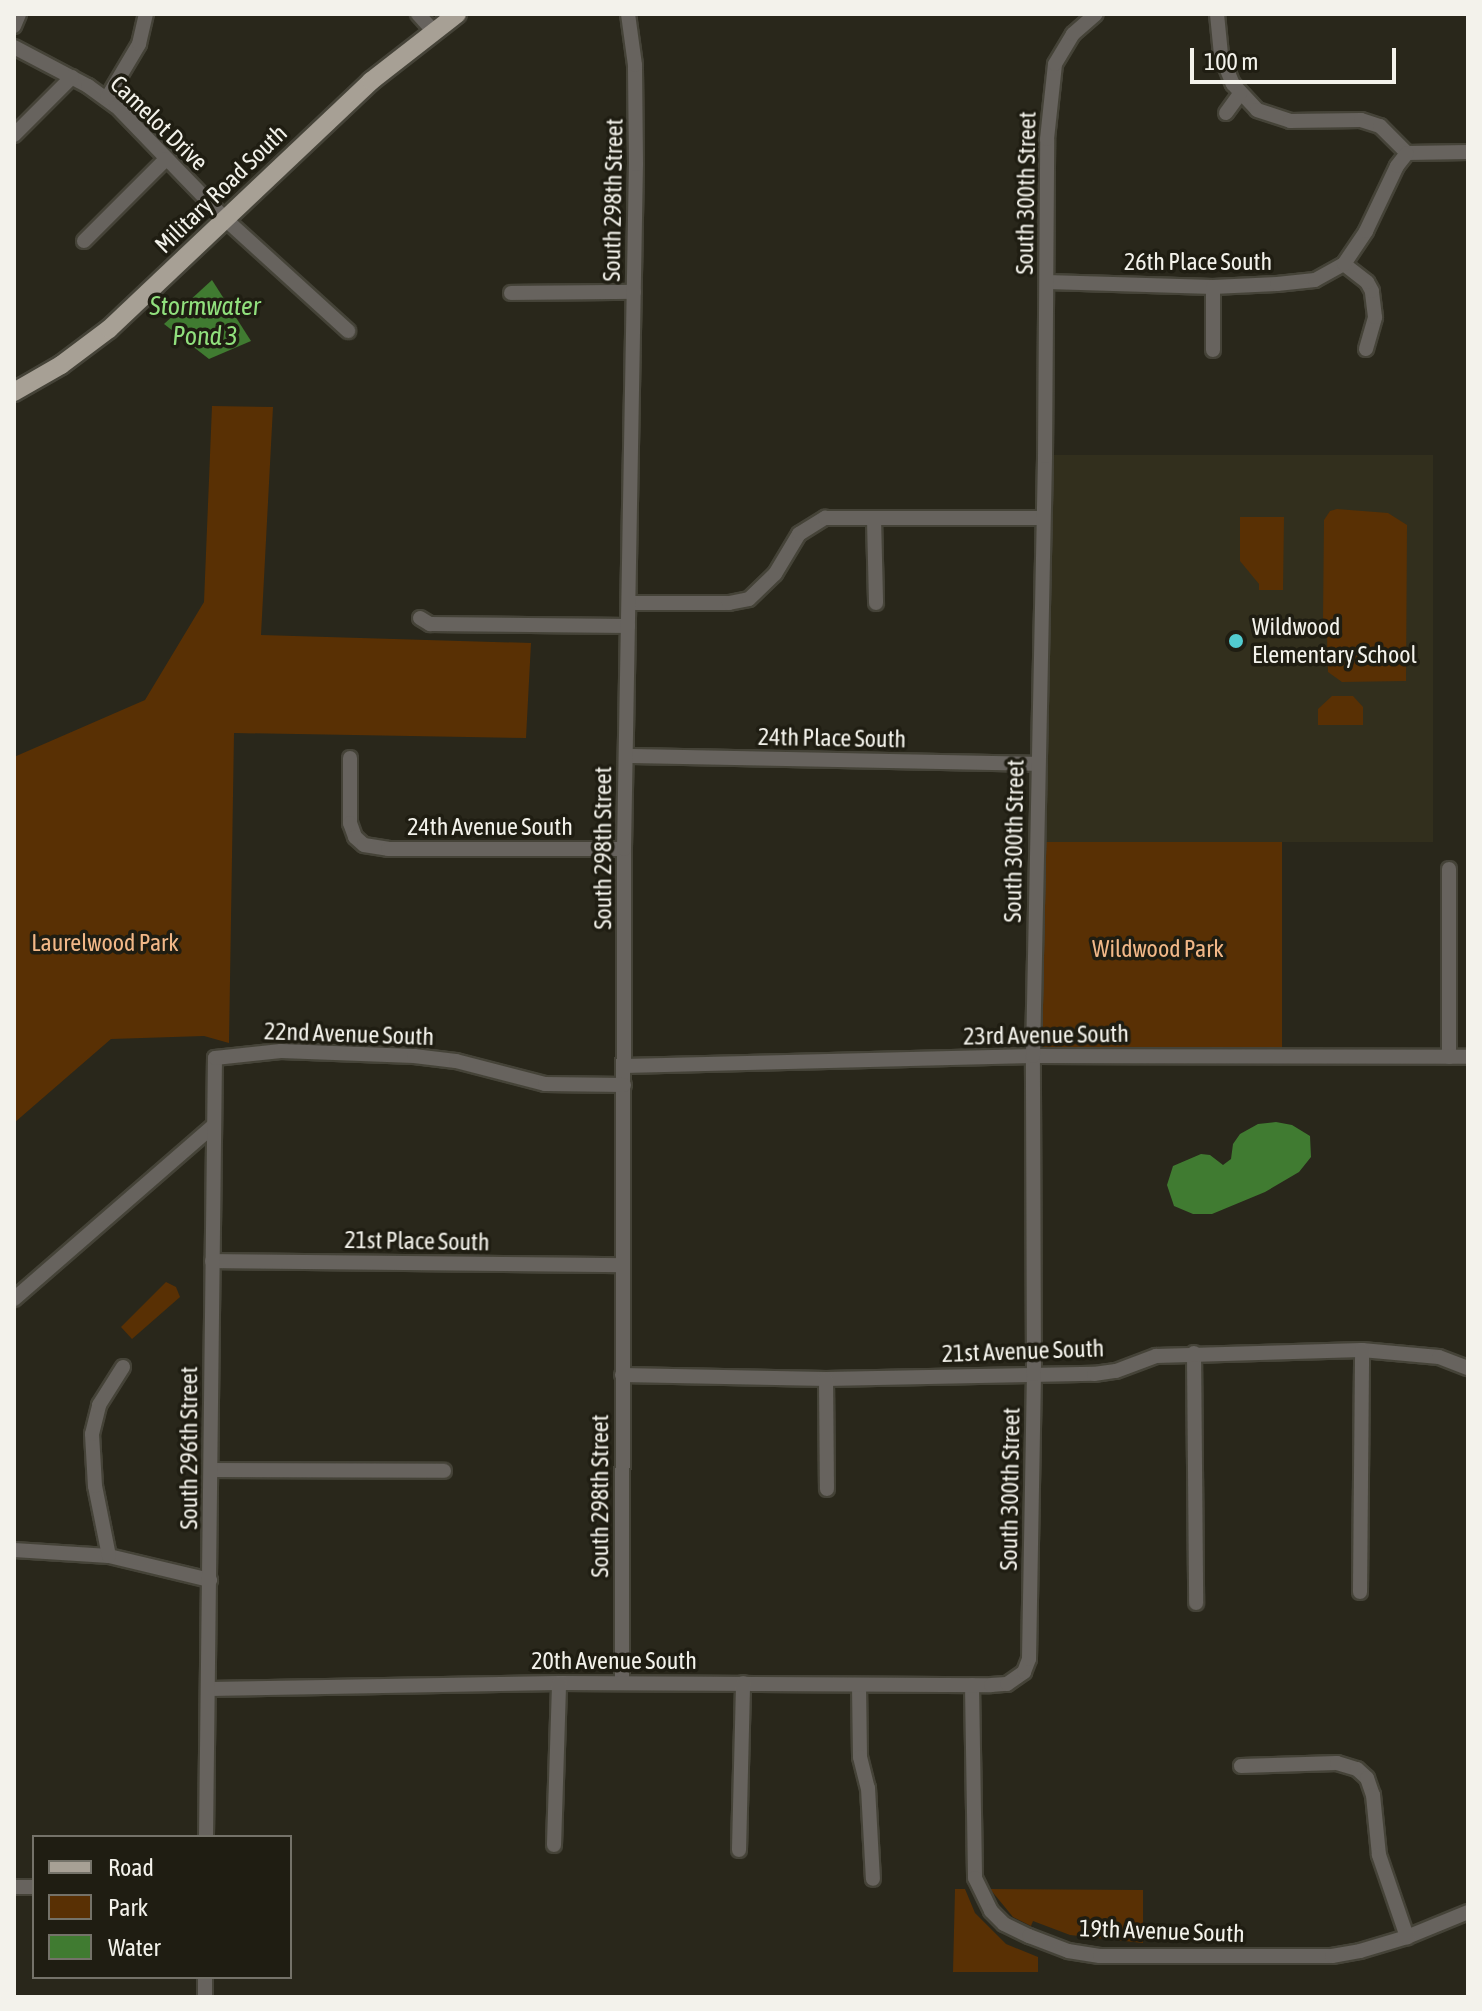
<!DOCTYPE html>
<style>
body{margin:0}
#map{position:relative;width:1482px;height:2011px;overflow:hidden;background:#29271b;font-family:"Asap Condensed",sans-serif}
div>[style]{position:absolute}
.built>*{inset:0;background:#322f1d;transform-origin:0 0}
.green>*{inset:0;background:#593004;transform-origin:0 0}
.water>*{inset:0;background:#407b31}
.roads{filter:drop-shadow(2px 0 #454338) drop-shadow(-2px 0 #454338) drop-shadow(0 2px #454338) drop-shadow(0 -2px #454338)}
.minor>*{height:14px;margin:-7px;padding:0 7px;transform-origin:7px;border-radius:7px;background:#67635e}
.major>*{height:18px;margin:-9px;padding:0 9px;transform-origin:9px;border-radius:9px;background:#a7a095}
.dots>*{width:22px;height:22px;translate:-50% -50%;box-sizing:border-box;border:4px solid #1f1d12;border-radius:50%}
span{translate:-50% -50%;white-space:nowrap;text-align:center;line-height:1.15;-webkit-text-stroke:7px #1f1d12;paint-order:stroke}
.street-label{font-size:24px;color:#f3f2eb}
.poi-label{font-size:24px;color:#f3f2eb}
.left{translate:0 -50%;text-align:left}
.park-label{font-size:24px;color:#f2b888}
.water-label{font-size:26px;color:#91e07d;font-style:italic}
.frame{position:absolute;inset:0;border:16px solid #f3f2eb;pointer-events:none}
.legend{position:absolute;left:32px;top:1835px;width:260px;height:144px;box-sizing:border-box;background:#1f1d12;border:2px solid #747269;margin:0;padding:10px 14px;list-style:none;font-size:24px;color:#f3f2eb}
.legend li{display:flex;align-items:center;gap:16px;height:40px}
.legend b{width:40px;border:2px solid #747269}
.scale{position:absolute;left:1190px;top:48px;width:206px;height:36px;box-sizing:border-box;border:4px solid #f3f2eb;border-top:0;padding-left:10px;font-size:24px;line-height:28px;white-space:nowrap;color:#f3f2eb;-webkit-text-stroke:6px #1f1d12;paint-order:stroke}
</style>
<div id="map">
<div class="built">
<div style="left:1433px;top:455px;width:387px;height:388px;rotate:90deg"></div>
</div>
<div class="green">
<div style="clip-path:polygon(212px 406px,273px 407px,261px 635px,531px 643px,526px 738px,234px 733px,229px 1043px,204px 1036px,111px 1039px,14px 1123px,14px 757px,145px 700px,204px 602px)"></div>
<div style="clip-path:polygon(1337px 509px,1388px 513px,1407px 525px,1406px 681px,1342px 682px,1328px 672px,1327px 637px,1323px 621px,1324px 520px,1330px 511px)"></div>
<div style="clip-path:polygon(1240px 517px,1284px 517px,1283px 590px,1259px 590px,1259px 584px,1240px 561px)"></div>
<div style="clip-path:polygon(1332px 696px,1353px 696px,1363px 707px,1363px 725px,1318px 725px,1318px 709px)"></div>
<div style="left:1282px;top:842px;width:213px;height:245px;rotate:90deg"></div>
<div style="clip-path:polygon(166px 1282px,176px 1287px,180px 1297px,132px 1339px,121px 1327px)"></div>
<div style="clip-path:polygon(955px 1889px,965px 1889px,975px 1913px,1006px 1944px,1038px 1957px,1038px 1972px,953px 1972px)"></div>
<div style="clip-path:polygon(990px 1889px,1143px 1890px,1143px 1943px,1070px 1935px,1033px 1921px,1031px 1926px,1013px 1917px)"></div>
</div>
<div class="water">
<div style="clip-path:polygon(212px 280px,251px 341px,209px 359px,164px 324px)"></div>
<div style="clip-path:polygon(1276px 1122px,1292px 1125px,1310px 1136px,1311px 1157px,1299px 1172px,1265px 1192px,1212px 1214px,1193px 1214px,1174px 1206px,1167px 1185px,1173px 1166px,1201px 1154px,1210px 1155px,1223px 1165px,1231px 1159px,1233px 1144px,1240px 1134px,1258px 1124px)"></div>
</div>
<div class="roads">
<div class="minor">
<div style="left:418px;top:14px;width:24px;rotate:48deg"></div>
<div style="left:1217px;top:14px;width:41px;rotate:84.4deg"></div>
<div style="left:1221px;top:55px;width:31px;rotate:68deg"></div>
<div style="left:1233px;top:84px;width:35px;rotate:47deg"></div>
<div style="left:1257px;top:110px;width:35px;rotate:18deg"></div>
<div style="left:1290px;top:121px;width:71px;rotate:-0.8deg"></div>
<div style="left:1361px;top:120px;width:20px;rotate:18deg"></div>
<div style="left:1380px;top:126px;width:38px;rotate:45deg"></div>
<div style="left:1407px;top:153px;width:61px;rotate:-0.9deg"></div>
<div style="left:14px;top:26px;width:13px;rotate:-67deg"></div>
<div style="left:14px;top:47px;width:84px;rotate:27.8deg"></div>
<div style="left:88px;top:86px;width:34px;rotate:36deg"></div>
<div style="left:116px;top:106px;width:156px;rotate:46deg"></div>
<div style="left:224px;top:218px;width:168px;rotate:42.3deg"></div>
<div style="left:107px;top:98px;width:63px;rotate:-59.3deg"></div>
<div style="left:139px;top:44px;width:31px;rotate:-77deg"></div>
<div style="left:1226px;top:113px;width:24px;rotate:-54deg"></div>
<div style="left:14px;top:135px;width:82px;rotate:-45deg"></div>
<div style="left:84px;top:241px;width:116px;rotate:-45deg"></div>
<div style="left:1047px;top:282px;width:166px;rotate:1.7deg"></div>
<div style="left:1213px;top:287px;width:64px;rotate:-2.7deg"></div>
<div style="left:1277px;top:284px;width:38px;rotate:-6deg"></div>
<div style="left:1315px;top:280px;width:33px;rotate:-29deg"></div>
<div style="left:1213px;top:287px;width:63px;rotate:90deg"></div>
<div style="left:511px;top:293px;width:123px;rotate:-0.5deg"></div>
<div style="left:1366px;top:349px;width:33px;rotate:-74deg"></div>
<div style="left:1375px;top:317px;width:26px;rotate:-97deg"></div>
<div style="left:1372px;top:291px;width:10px;rotate:-119deg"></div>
<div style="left:1367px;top:282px;width:29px;rotate:-142deg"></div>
<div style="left:1344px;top:264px;width:40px;rotate:-56deg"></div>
<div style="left:1366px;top:231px;width:72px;rotate:-64.5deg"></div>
<div style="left:1397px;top:166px;width:16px;rotate:-52deg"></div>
<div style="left:874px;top:519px;width:84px;rotate:88.6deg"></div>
<div style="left:629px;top:603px;width:100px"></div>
<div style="left:729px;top:603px;width:20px;rotate:-11deg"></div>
<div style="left:749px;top:599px;width:36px;rotate:-44deg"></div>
<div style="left:775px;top:574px;width:47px;rotate:-59deg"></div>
<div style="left:799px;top:534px;width:31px;rotate:-32deg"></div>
<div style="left:825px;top:518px;width:218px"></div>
<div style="left:420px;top:618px;width:12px;rotate:31deg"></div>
<div style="left:430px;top:624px;width:198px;rotate:0.6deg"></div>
<div style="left:626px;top:756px;width:411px;rotate:1.1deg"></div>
<div style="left:350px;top:758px;width:65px;rotate:90deg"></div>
<div style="left:350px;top:823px;width:15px;rotate:70deg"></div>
<div style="left:355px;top:837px;width:12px;rotate:42deg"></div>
<div style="left:364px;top:845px;width:24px;rotate:9deg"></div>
<div style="left:388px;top:849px;width:236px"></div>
<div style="left:1449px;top:1057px;width:188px;rotate:-90deg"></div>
<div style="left:624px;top:1066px;width:409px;rotate:-1.4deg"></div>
<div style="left:1033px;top:1056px;width:435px;rotate:0.1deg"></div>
<div style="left:212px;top:1261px;width:409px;rotate:0.6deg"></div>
<div style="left:14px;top:1299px;width:264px;rotate:-41deg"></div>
<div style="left:1194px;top:1353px;width:250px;rotate:89.5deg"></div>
<div style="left:622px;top:1375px;width:204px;rotate:1.1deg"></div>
<div style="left:826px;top:1379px;width:268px;rotate:-1.1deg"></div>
<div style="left:1094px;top:1374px;width:22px;rotate:-8deg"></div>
<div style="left:1116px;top:1371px;width:43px;rotate:-20.6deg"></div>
<div style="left:1156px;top:1356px;width:206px;rotate:-1.7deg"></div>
<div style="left:1362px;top:1350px;width:77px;rotate:5.2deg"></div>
<div style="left:1439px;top:1357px;width:31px;rotate:21deg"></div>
<div style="left:826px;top:1379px;width:110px;rotate:89.5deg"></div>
<div style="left:211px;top:1470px;width:233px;rotate:0.2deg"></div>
<div style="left:14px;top:1550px;width:95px;rotate:3.6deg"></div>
<div style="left:109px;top:1556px;width:104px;rotate:13.4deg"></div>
<div style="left:109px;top:1556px;width:71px;rotate:-101.3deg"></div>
<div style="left:95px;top:1486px;width:52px;rotate:-93.3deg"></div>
<div style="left:92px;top:1434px;width:30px;rotate:-76deg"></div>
<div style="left:99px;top:1405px;width:45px;rotate:-57.7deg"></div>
<div style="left:1360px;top:1592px;width:242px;rotate:-89.5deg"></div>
<div style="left:622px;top:1683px;width:834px;rotate:-89.86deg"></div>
<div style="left:624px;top:849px;width:685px;rotate:-89deg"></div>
<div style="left:636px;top:164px;width:99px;rotate:-90.6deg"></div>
<div style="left:635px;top:65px;width:51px;rotate:-97.8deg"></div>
<div style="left:859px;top:1685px;width:72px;rotate:89.2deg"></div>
<div style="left:860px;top:1757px;width:32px;rotate:76deg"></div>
<div style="left:868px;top:1788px;width:91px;rotate:86.9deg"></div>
<div style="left:972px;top:1685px;width:193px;rotate:89.1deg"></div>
<div style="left:975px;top:1878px;width:37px;rotate:64deg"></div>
<div style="left:991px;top:1911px;width:18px;rotate:45deg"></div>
<div style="left:1004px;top:1924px;width:28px;rotate:26deg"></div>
<div style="left:1029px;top:1936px;width:42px;rotate:21deg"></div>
<div style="left:1068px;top:1951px;width:32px;rotate:9deg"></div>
<div style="left:1100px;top:1956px;width:232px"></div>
<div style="left:1332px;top:1956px;width:28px;rotate:-10deg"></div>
<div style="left:1360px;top:1951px;width:49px;rotate:-16.6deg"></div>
<div style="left:1407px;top:1937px;width:66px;rotate:-22.3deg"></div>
<div style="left:209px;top:1689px;width:350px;rotate:-1deg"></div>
<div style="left:559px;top:1683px;width:432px;rotate:0.3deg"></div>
<div style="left:991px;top:1685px;width:16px;rotate:-4deg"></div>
<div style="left:1007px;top:1684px;width:21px;rotate:-35deg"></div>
<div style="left:1024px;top:1672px;width:14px;rotate:-69deg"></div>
<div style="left:1029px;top:1659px;width:285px;rotate:-89deg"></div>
<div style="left:1034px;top:1374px;width:318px;rotate:-90.2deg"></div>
<div style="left:1033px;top:1056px;width:600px;rotate:-88.85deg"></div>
<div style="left:1045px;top:456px;width:317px;rotate:-89.6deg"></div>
<div style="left:1047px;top:139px;width:75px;rotate:-83.9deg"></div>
<div style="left:1055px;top:64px;width:35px;rotate:-59deg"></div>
<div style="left:1073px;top:34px;width:30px;rotate:-41deg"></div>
<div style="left:1241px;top:1766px;width:96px;rotate:-1.8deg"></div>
<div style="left:1337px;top:1763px;width:21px;rotate:17deg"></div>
<div style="left:1357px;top:1769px;width:13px;rotate:42deg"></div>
<div style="left:1367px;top:1778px;width:18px;rotate:71deg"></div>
<div style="left:1373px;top:1795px;width:60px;rotate:84.3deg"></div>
<div style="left:1379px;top:1855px;width:87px;rotate:71.1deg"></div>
<div style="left:206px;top:1837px;width:779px;rotate:-89.34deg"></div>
<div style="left:215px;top:1058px;width:66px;rotate:-6.1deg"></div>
<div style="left:281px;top:1051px;width:133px;rotate:2.2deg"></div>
<div style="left:414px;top:1056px;width:42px;rotate:6.8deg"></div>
<div style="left:456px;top:1061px;width:92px;rotate:14.5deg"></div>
<div style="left:545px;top:1084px;width:79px;rotate:0.7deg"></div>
<div style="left:554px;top:1845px;width:162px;rotate:-88.2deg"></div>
<div style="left:739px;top:1850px;width:167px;rotate:-88.6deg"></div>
<div style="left:14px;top:1887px;width:20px"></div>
<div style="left:205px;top:1977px;width:20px;rotate:90deg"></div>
</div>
<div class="major">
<div style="left:14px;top:392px;width:54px;rotate:-29.9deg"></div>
<div style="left:61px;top:365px;width:60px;rotate:-36.9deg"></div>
<div style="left:109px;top:329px;width:361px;rotate:-43.4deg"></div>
<div style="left:371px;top:81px;width:109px;rotate:-37.9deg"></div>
</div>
</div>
<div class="dots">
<div style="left:1236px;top:641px;background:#52ccd0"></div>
</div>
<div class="street-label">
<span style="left:159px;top:123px;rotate:44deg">Camelot Drive</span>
<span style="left:221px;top:189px;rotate:-44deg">Military Road South</span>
<span style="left:1026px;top:193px;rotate:-89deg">South 300th Street</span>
<span style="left:613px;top:200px;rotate:-89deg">South 298th Street</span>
<span style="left:1198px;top:262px">26th Place South</span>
<span style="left:832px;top:738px;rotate:1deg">24th Place South</span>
<span style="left:490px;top:827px">24th Avenue South</span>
<span style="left:1014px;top:841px;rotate:-89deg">South 300th Street</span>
<span style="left:603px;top:848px;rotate:-90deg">South 298th Street</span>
<span style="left:349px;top:1034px;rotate:2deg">22nd Avenue South</span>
<span style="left:1046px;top:1035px;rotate:-1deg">23rd Avenue South</span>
<span style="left:417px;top:1241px;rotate:1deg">21st Place South</span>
<span style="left:1023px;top:1351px;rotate:-2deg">21st Avenue South</span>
<span style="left:189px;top:1448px;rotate:-90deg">South 296th Street</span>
<span style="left:1010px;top:1489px;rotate:-89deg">South 300th Street</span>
<span style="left:600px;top:1496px;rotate:-90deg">South 298th Street</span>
<span style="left:614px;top:1661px">20th Avenue South</span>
<span style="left:1162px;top:1931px;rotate:2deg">19th Avenue South</span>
</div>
<div class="poi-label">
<span class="left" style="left:1252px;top:641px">Wildwood<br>Elementary School</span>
</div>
<div class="park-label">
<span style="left:105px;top:943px">Laurelwood Park</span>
<span style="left:1158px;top:949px">Wildwood Park</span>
</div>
<div class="water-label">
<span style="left:205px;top:322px">Stormwater<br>Pond 3</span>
</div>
<div class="frame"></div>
<ul class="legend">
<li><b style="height:10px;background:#a7a095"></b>Road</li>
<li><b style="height:22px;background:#593004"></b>Park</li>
<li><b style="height:22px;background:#407b31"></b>Water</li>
</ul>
<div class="scale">100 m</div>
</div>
